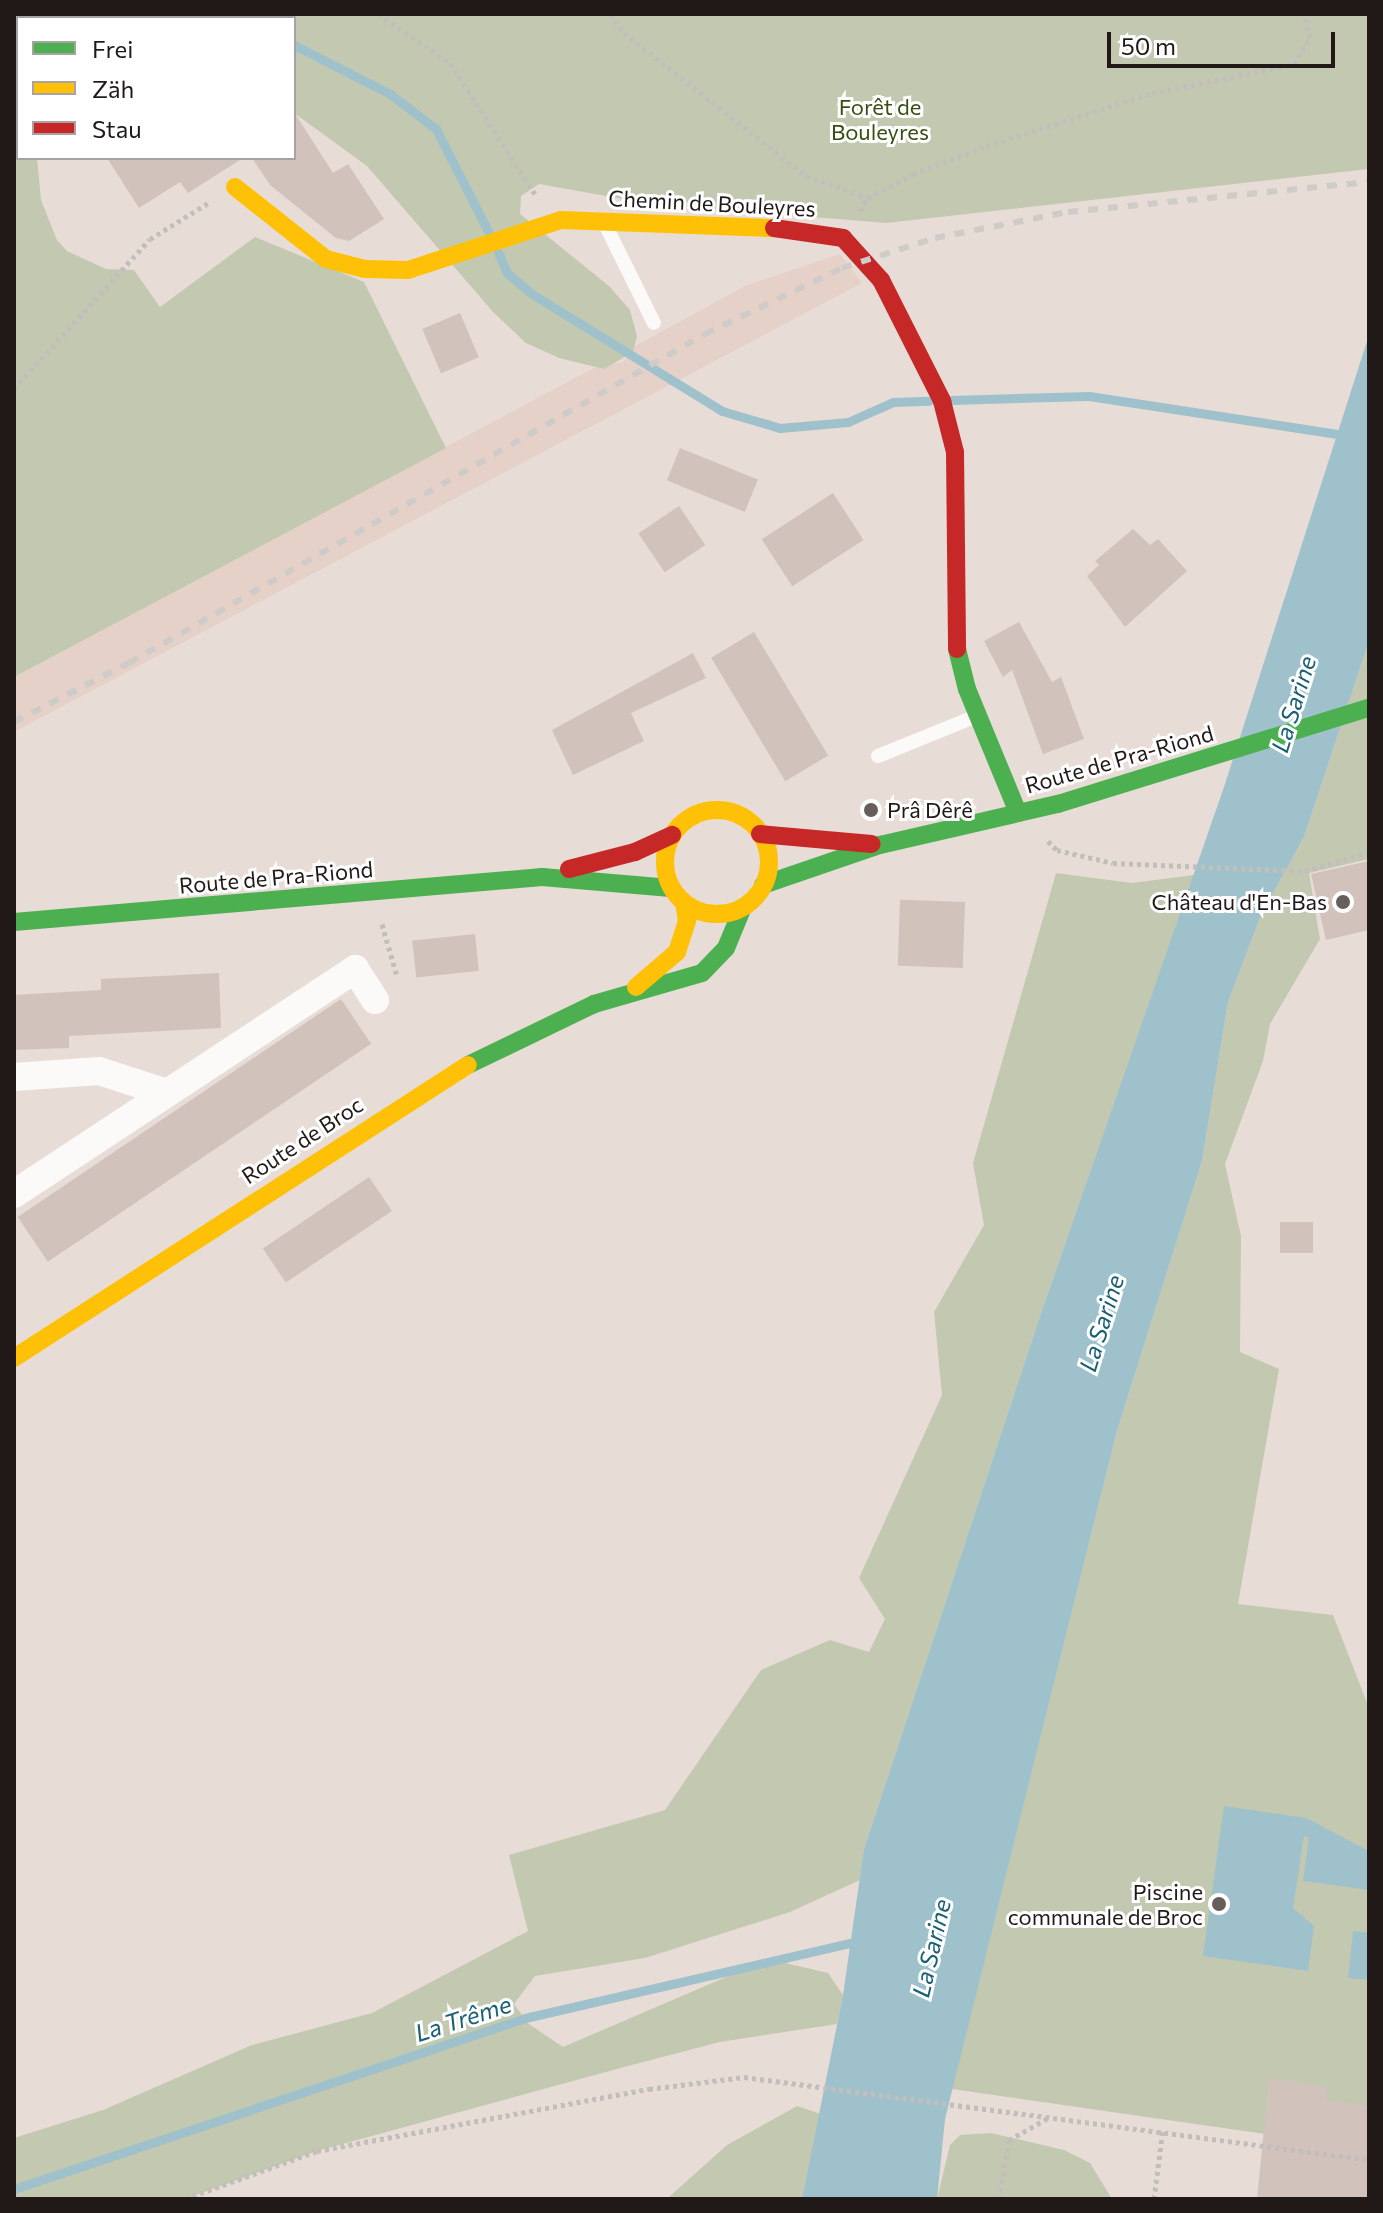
<!DOCTYPE html>
<meta charset="utf-8">
<style>
body{margin:0}
#map{position:relative;width:1383px;height:2213px;overflow:hidden;background:#e8dcd7;font-family:Commissioner,sans-serif}
div>[style]{position:absolute}
.built>*{inset:0;background:#e6d1c9}
.green>*{inset:0;background:#c3c9b1}
.water>*{inset:0;background:#9ec1cc}
.stream>*{height:9px;margin:-4.5px;padding:0 4.5px;transform-origin:4.5px;border-radius:4.5px;background:#9ec1cc}
.building>*{inset:0;background:#d1c2bc;transform-origin:0 0}
.path>*{height:5px;margin-top:-2.5px;transform-origin:0;background:repeating-linear-gradient(90deg,#c1bebc 0 4px,transparent 0 8px)}
.lane>*{height:14px;margin:-7px;padding:0 7px;transform-origin:7px;border-radius:7px;background:#fcfaf9}
.street>*{height:28px;margin:-14px;padding:0 14px;transform-origin:14px;border-radius:14px;background:#fcfaf9}
.fast>*{height:18px;margin:-9px;padding:0 9px;transform-origin:9px;border-radius:9px;background:#4caf50}
.slow>*{height:18px;margin:-9px;padding:0 9px;transform-origin:9px;border-radius:9px;background:#ffc107}
.slow>.ring{margin:-9px;padding:0;box-sizing:content-box;background:none;border:18px solid #ffc107;border-radius:50%}
.jam>*{height:18px;margin:-9px;padding:0 9px;transform-origin:9px;border-radius:9px;background:#c62828}
.rail>*{height:6px;margin-top:-3px;transform-origin:0;background:repeating-linear-gradient(90deg,#cecbc9 0 10px,transparent 0 20px)}
.dots>*{width:22px;height:22px;translate:-50% -50%;box-sizing:border-box;border:4px solid #fff;border-radius:50%}
span{translate:-50% -50%;white-space:nowrap;text-align:center;line-height:1.15;-webkit-text-stroke:6px #fff;paint-order:stroke}
.park-label{font-size:22px;color:#354f11}
.street-label{font-size:22px;color:#211917}
.poi-label{font-size:22px;color:#211917}
.left{translate:0 -50%;text-align:left}
.right{translate:-100% -50%;text-align:right}
.water-label{font-size:24px;color:#1a6074;font-style:italic}
.frame{position:absolute;inset:0;border:16px solid #211917;pointer-events:none}
.legend{position:absolute;left:16px;top:16px;width:280px;height:144px;box-sizing:border-box;background:#fff;border:2px solid #a6a3a2;margin:0;padding:10px 14px;list-style:none;font-size:24px;color:#211917}
.legend li{display:flex;align-items:center;gap:16px;height:40px}
.legend b{width:40px;border:2px solid #a6a3a2}
.scale{position:absolute;left:1107px;top:32px;width:228px;height:36px;box-sizing:border-box;border:4px solid #211917;border-top:0;padding-left:10px;font-size:24px;line-height:28px;white-space:nowrap;color:#211917;-webkit-text-stroke:6px #fff;paint-order:stroke}
</style>
<div id="map">
<div class="built">
<div style="clip-path:polygon(840px 254px,862px 283px,14px 732px,14px 677px,594px 368px,623px 362px,635px 346px,745px 286px)"></div>
</div>
<div class="green">
<div style="clip-path:polygon(14px 14px,94px 14px,18px 18px,18px 158px,37px 158px,41px 200px,57px 240px,67px 251px,106px 269px,134px 270px,160px 307px,255px 237px,364px 282px,446px 448px,14px 677px)"></div>
<div style="clip-path:polygon(128px 14px,1369px 14px,1369px 169px,886px 223px,645px 203px,539px 184px,521px 196px,520px 214px,609px 286px,630px 310px,637px 336px,633px 352px,604px 369px,559px 358px,526px 343px,494px 313px,367px 166px,294px 113px,294px 18px)"></div>
<div style="clip-path:polygon(1369px 641px,1369px 859px,1309px 873px,1320px 939px,1270px 1024px,1263px 1061px,1225px 1164px,1241px 1236px,1240px 1352px,1279px 1369px,1238px 1604px,1333px 1615px,1369px 1708px,1369px 2149px,952px 2089px,1117px 1431px,1202px 1161px,1228px 1002px,1261px 915px,1304px 837px)"></div>
<div style="clip-path:polygon(1056px 873px,1132px 883px,1194px 875px,1039px 1319px,864px 1849px,860px 1880px,790px 1912px,645px 1958px,535px 1976px,514px 2004px,529px 2024px,563px 2047px,768px 1959px,828px 1973px,843px 1995px,837px 2024px,720px 2042px,628px 2066px,317px 2151px,185px 2199px,14px 2199px,14px 2138px,103px 2110px,252px 2045px,372px 2013px,528px 1931px,509px 1855px,665px 1810px,761px 1670px,830px 1640px,869px 1652px,885px 1619px,859px 1578px,942px 1395px,934px 1312px,984px 1225px,973px 1163px)"></div>
<div style="clip-path:polygon(797px 2106px,821px 2114px,802px 2199px,669px 2197px,727px 2145px)"></div>
<div style="clip-path:polygon(991px 2133px,1064px 2150px,1090px 2163px,1112px 2199px,937px 2199px,950px 2145px,960px 2135px)"></div>
</div>
<div class="water">
<div style="clip-path:polygon(1369px 335px,1369px 641px,1304px 837px,1261px 915px,1228px 1002px,1202px 1161px,1117px 1431px,945px 2119px,937px 2199px,802px 2199px,843px 1995px,864px 1849px,1039px 1319px,1224px 787px)"></div>
<div style="clip-path:polygon(1224px 1806px,1306px 1818px,1369px 1851px,1369px 1890px,1303px 1881px,1309px 1837px,1304px 1836px,1293px 1908px,1314px 1926px,1308px 1971px,1203px 1956px)"></div>
<div style="clip-path:polygon(1353px 1931px,1369px 1933px,1369px 1980px,1348px 1978px)"></div>
</div>
<div class="stream">
<div style="left:241px;top:14px;width:6px;rotate:45deg"></div>
<div style="left:294px;top:45px;width:108px;rotate:27deg"></div>
<div style="left:390px;top:94px;width:58px;rotate:37.3deg"></div>
<div style="left:436px;top:129px;width:119px;rotate:63deg"></div>
<div style="left:498px;top:252px;width:23px;rotate:67deg"></div>
<div style="left:507px;top:273px;width:33px;rotate:40deg"></div>
<div style="left:532px;top:294px;width:223px;rotate:31.6deg"></div>
<div style="left:722px;top:411px;width:60px;rotate:16.3deg"></div>
<div style="left:780px;top:428px;width:68px;rotate:-5deg"></div>
<div style="left:848px;top:422px;width:49px;rotate:-24deg"></div>
<div style="left:893px;top:402px;width:36px;rotate:-2deg"></div>
<div style="left:952px;top:400px;width:137px;rotate:-1.7deg"></div>
<div style="left:1089px;top:396px;width:283px;rotate:8.7deg"></div>
<div style="left:14px;top:2189px;width:539px;rotate:-18.5deg"></div>
<div style="left:525px;top:2018px;width:346px;rotate:-13deg"></div>
</div>
<div class="building">
<div style="clip-path:polygon(294px 112px,333px 173px,348px 164px,384px 219px,349px 241px,336px 238px,270px 185px,252px 158px,294px 158px)"></div>
<div style="clip-path:polygon(107px 158px,243px 158px,188px 193px,180px 182px,139px 208px)"></div>
<div style="left:460px;top:313px;width:48px;height:41px;rotate:67deg"></div>
<div style="left:680px;top:448px;width:84px;height:35px;rotate:22deg"></div>
<div style="left:833px;top:493px;width:56px;height:85px;rotate:57deg"></div>
<div style="left:679px;top:506px;width:47px;height:49px;rotate:56deg"></div>
<div style="clip-path:polygon(1133px 529px,1150px 545px,1158px 539px,1187px 571px,1125px 627px,1087px 576px,1099px 565px,1095px 561px)"></div>
<div style="clip-path:polygon(1019px 622px,1052px 682px,1061px 677px,1084px 739px,1043px 754px,1012px 670px,1003px 677px,984px 641px)"></div>
<div style="left:754px;top:632px;width:144px;height:50px;rotate:59deg"></div>
<div style="clip-path:polygon(693px 653px,706px 678px,631px 713px,644px 741px,573px 775px,552px 730px)"></div>
<div style="clip-path:polygon(1369px 861px,1369px 930px,1326px 940px,1311px 874px)"></div>
<div style="left:965px;top:902px;width:66px;height:65px;rotate:92deg"></div>
<div style="left:475px;top:934px;width:37px;height:63px;rotate:84deg"></div>
<div style="clip-path:polygon(219px 973px,221px 1028px,69px 1036px,69px 1048px,14px 1050px,14px 995px,101px 990px,101px 979px)"></div>
<div style="left:341px;top:999px;width:54px;height:390px;rotate:56deg"></div>
<div style="left:369px;top:1177px;width:41px;height:128px;rotate:56deg"></div>
<div style="left:1280px;top:1222px;width:33px;height:31px"></div>
<div style="clip-path:polygon(1269px 2078px,1328px 2087px,1326px 2100px,1369px 2106px,1369px 2199px,1257px 2199px)"></div>
</div>
<div class="path">
<div style="left:378px;top:14px;width:87px;rotate:34.2deg"></div>
<div style="left:450px;top:63px;width:156px;rotate:57deg"></div>
<div style="left:610px;top:14px;width:24px;rotate:54deg"></div>
<div style="left:624px;top:33px;width:231px;rotate:38.2deg"></div>
<div style="left:806px;top:176px;width:66px;rotate:19.5deg"></div>
<div style="left:860px;top:211px;width:15px;rotate:-58deg"></div>
<div style="left:868px;top:198px;width:51px;rotate:-28.1deg"></div>
<div style="left:913px;top:174px;width:78px;rotate:-21deg"></div>
<div style="left:986px;top:146px;width:174px;rotate:-17.7deg"></div>
<div style="left:1152px;top:93px;width:145px;rotate:-11.5deg"></div>
<div style="left:1294px;top:64px;width:31px;rotate:-58deg"></div>
<div style="left:1310px;top:38px;width:25px;rotate:-104deg"></div>
<div style="left:14px;top:389px;width:202px;rotate:-47.8deg"></div>
<div style="left:150px;top:239px;width:68px;rotate:-31.8deg"></div>
<div style="left:1048px;top:841px;width:13px;rotate:45deg"></div>
<div style="left:1057px;top:850px;width:57px;rotate:13.1deg"></div>
<div style="left:1113px;top:863px;width:192px;rotate:2.4deg"></div>
<div style="left:1305px;top:871px;width:67px;rotate:-16.5deg"></div>
<div style="left:382px;top:924px;width:54px;rotate:73.9deg"></div>
<div style="left:185px;top:2199px;width:140px;rotate:-20deg"></div>
<div style="left:317px;top:2151px;width:338px;rotate:-10.6deg"></div>
<div style="left:649px;top:2089px;width:96px;rotate:-7.2deg"></div>
<div style="left:744px;top:2077px;width:630px;rotate:7.56deg"></div>
<div style="left:999px;top:2199px;width:60px;rotate:-80.4deg"></div>
<div style="left:1009px;top:2140px;width:45px;rotate:-29.4deg"></div>
<div style="left:1154px;top:2199px;width:71px;rotate:-82.7deg"></div>
</div>
<div class="lane">
<div style="left:606px;top:226px;width:108px;rotate:63.7deg"></div>
<div style="left:878px;top:756px;width:104px;rotate:-22.1deg"></div>
</div>
<div class="street">
<div style="left:14px;top:1077px;width:85px;rotate:-4deg"></div>
<div style="left:99px;top:1071px;width:71px;rotate:17.9deg"></div>
<div style="left:14px;top:1194px;width:409px;rotate:-33.4deg"></div>
<div style="left:355px;top:969px;width:37px;rotate:57deg"></div>
</div>
<div class="fast">
<div style="left:957px;top:649px;width:41px;rotate:76deg"></div>
<div style="left:967px;top:689px;width:134px;rotate:67.6deg"></div>
<div style="left:763px;top:885px;width:124px;rotate:-18.9deg"></div>
<div style="left:880px;top:845px;width:183px;rotate:-13deg"></div>
<div style="left:1058px;top:804px;width:325px;rotate:-17.2deg"></div>
<div style="left:14px;top:922px;width:530px;rotate:-4.87deg"></div>
<div style="left:542px;top:877px;width:129px;rotate:4.9deg"></div>
<div style="left:468px;top:1065px;width:140px;rotate:-25.8deg"></div>
<div style="left:594px;top:1004px;width:112px;rotate:-16deg"></div>
<div style="left:702px;top:973px;width:35px;rotate:-46deg"></div>
<div style="left:726px;top:948px;width:44px;rotate:-67.5deg"></div>
</div>
<div class="slow">
<div style="left:235px;top:187px;width:116px;rotate:38.4deg"></div>
<div style="left:326px;top:259px;width:40px;rotate:14.4deg"></div>
<div style="left:365px;top:269px;width:43px;rotate:1.3deg"></div>
<div style="left:408px;top:270px;width:161px;rotate:-18.1deg"></div>
<div style="left:561px;top:220px;width:213px;rotate:2.2deg"></div>
<div class="ring" style="left:665px;top:810px;width:86px;height:86px"></div>
<div style="left:636px;top:987px;width:54px;rotate:-40.5deg"></div>
<div style="left:677px;top:952px;width:33px;rotate:-72deg"></div>
<div style="left:687px;top:921px;width:19px;rotate:-99deg"></div>
<div style="left:14px;top:1358px;width:540px;rotate:-32.84deg"></div>
</div>
<div class="jam">
<div style="left:774px;top:228px;width:70px;rotate:8.2deg"></div>
<div style="left:843px;top:238px;width:57px;rotate:47.9deg"></div>
<div style="left:881px;top:280px;width:136px;rotate:63.2deg"></div>
<div style="left:942px;top:401px;width:53px;rotate:75.7deg"></div>
<div style="left:955px;top:452px;width:197px;rotate:89.4deg"></div>
<div style="left:760px;top:834px;width:112px;rotate:5.1deg"></div>
<div style="left:569px;top:869px;width:68px;rotate:-14.4deg"></div>
<div style="left:635px;top:852px;width:41px;rotate:-24.7deg"></div>
</div>
<div class="rail">
<div style="left:14px;top:722px;width:129px;rotate:-27.2deg"></div>
<div style="left:129px;top:663px;width:663px;rotate:-29.73deg"></div>
<div style="left:705px;top:334px;width:152px;rotate:-25.7deg"></div>
<div style="left:842px;top:268px;width:98px;rotate:-17.9deg"></div>
<div style="left:935px;top:238px;width:136px;rotate:-11.1deg"></div>
<div style="left:1068px;top:212px;width:302px;rotate:-5.7deg"></div>
</div>
<div class="dots">
<div style="left:871px;top:810px;background:#675d5a"></div>
<div style="left:1343px;top:902px;background:#675d5a"></div>
<div style="left:1219px;top:1904px;background:#675d5a"></div>
</div>
<div class="park-label">
<span style="left:880px;top:119px">Forêt de<br>Bouleyres</span>
</div>
<div class="street-label">
<span style="left:712px;top:203px;rotate:3deg">Chemin de Bouleyres</span>
<span style="left:1119px;top:759px;rotate:-16deg">Route de Pra-Riond</span>
<span style="left:276px;top:877px;rotate:-5deg">Route de Pra-Riond</span>
<span style="left:302px;top:1140px;rotate:-33deg">Route de Broc</span>
</div>
<div class="poi-label">
<span class="left" style="left:887px;top:810px">Prâ Dêrê</span>
<span class="right" style="left:1327px;top:902px">Château d'En-Bas</span>
<span class="right" style="left:1203px;top:1904px">Piscine<br>communale de Broc</span>
</div>
<div class="water-label">
<span style="left:1293px;top:704px;rotate:-73deg">La Sarine</span>
<span style="left:1101px;top:1323px;rotate:-73deg">La Sarine</span>
<span style="left:931px;top:1948px;rotate:-77deg">La Sarine</span>
<span style="left:463px;top:2018px;rotate:-18deg">La Trême</span>
</div>
<div class="frame"></div>
<ul class="legend">
<li><b style="height:10px;background:#4caf50"></b>Frei</li>
<li><b style="height:10px;background:#ffc107"></b>Zäh</li>
<li><b style="height:10px;background:#c62828"></b>Stau</li>
</ul>
<div class="scale">50 m</div>
</div>
